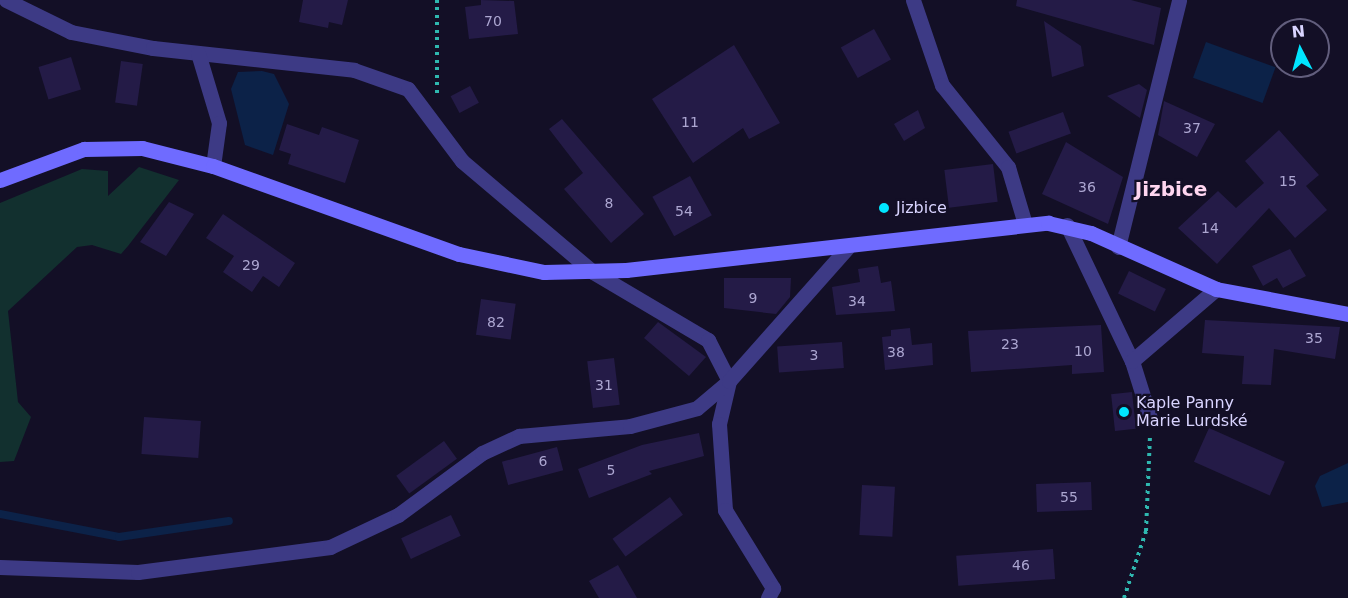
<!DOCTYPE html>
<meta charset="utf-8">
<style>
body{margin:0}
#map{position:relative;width:1348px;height:598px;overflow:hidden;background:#130f26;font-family:"DejaVu Sans",sans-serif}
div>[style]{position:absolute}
.green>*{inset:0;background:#12302f}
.water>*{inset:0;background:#0c2248;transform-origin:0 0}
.stream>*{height:8px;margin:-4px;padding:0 4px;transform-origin:4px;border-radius:4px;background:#0c2248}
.building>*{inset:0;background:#241b47;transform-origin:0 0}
.path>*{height:4px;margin-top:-2px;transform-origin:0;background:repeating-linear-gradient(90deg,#2fb8b0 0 3px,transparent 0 7.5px)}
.street>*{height:15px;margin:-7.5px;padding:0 7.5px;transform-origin:7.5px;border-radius:7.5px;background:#3d3a85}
.secondary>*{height:15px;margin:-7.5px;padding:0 7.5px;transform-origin:7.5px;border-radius:7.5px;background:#6f6bff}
.dots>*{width:16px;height:16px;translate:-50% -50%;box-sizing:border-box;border:3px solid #130f26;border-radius:50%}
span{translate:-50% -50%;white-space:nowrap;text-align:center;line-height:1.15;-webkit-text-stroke:4.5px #130f26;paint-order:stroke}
.number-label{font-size:14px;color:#aca6d1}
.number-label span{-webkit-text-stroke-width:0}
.poi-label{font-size:16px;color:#d9d4ff}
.left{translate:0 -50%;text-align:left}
.quarter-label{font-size:20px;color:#ffd6f0;font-weight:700}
.north{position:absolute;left:1270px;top:18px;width:60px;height:60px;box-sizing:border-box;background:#130f26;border:2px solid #625e7d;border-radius:50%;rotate:354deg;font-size:16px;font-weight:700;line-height:24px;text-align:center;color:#d9d4ff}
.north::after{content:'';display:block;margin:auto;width:21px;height:27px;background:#00e5ff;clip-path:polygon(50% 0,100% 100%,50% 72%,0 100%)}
</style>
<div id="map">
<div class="green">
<div style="clip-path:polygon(139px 167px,179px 180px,128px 246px,121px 254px,92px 245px,77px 247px,8px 311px,18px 402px,31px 417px,14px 461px,0 462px,0 203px,82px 169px,108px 171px,108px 196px)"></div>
</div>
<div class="water">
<div style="left:1206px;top:42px;width:74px;height:38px;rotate:20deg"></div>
<div style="clip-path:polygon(262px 71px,274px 74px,289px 104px,273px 155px,245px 145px,231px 89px,238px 72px)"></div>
<div style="clip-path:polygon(1348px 463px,1348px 502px,1322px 507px,1315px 486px,1320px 476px)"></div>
</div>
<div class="stream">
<div style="left:0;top:514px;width:121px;rotate:10.9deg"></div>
<div style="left:119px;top:537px;width:111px;rotate:-8.3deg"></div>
</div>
<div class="building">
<div style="clip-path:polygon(303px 0,348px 0,342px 25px,329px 22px,328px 28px,299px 22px)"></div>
<div style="clip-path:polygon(481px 0,514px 1px,518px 34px,469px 39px,465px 7px,481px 5px)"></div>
<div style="clip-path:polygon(1017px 0,1131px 0,1161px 8px,1154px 45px,1016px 6px)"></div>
<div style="clip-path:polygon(1044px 21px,1081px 46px,1084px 66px,1052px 77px)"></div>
<div style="left:874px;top:29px;width:35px;height:38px;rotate:61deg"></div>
<div style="clip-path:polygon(734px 45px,780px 123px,749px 139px,743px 128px,693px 163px,652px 99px)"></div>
<div style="left:71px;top:57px;width:34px;height:34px;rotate:73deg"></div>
<div style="left:121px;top:61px;width:22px;height:42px;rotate:8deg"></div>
<div style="clip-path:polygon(1139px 84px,1147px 90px,1140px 118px,1107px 96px)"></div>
<div style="left:470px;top:86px;width:19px;height:22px;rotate:62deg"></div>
<div style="clip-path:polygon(1164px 101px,1215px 124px,1197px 157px,1158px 135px)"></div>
<div style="clip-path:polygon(918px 110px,925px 128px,904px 141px,894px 124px)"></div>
<div style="left:1063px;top:112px;width:23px;height:58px;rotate:70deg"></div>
<div style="clip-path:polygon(562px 119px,644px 214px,611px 243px,564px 189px,583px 173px,549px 129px)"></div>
<div style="clip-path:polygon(287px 124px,319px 135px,322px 127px,359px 140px,345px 183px,288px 164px,291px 154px,279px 150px)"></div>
<div style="clip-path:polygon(1279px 130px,1319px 175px,1306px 186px,1327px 210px,1295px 238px,1269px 208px,1217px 264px,1178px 228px,1218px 191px,1236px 208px,1264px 183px,1245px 161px)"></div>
<div style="clip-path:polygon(1066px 142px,1123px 177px,1108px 224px,1042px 194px)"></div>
<div style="left:993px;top:164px;width:38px;height:49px;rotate:83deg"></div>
<div style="left:690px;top:176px;width:45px;height:43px;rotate:61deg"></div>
<div style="clip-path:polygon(169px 202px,194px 214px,166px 256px,140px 242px)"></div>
<div style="clip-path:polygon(223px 214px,295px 263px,279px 287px,263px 276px,252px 292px,223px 272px,234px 256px,206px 238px)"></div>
<div style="clip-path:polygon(1290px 249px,1306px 276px,1283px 288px,1277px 278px,1263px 286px,1252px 266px)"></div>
<div style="clip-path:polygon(878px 266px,881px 283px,891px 281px,895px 311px,836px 315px,832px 287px,860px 282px,858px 269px)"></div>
<div style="left:1129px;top:271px;width:41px;height:25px;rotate:26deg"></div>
<div style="clip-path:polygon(724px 278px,791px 278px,790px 297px,776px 314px,724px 308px)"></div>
<div style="left:481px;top:299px;width:35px;height:36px;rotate:8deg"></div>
<div style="clip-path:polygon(1205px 320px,1340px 327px,1335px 359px,1274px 349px,1271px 385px,1242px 384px,1244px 356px,1202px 353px)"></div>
<div style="clip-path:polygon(658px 322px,706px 357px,689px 376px,644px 338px)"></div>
<div style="clip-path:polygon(1101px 325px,1104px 372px,1072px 374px,1072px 365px,971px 372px,968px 331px)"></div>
<div style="clip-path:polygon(910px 328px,912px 345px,932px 343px,933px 365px,885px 370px,882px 337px,891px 336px,891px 330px)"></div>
<div style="left:842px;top:342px;width:26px;height:65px;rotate:86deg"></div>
<div style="left:614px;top:358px;width:47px;height:27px;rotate:83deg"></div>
<div style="left:1132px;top:392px;width:37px;height:21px;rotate:84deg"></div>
<div style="left:144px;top:417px;width:57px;height:37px;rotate:4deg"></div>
<div style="left:1209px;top:428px;width:83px;height:37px;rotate:24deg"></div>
<div style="clip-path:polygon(699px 433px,704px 456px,649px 471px,652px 474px,589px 498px,578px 469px,642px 445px)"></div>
<div style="left:444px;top:441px;width:22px;height:59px;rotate:54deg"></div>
<div style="left:557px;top:447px;width:24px;height:57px;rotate:75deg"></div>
<div style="left:1091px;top:482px;width:28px;height:55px;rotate:88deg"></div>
<div style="left:862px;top:485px;width:33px;height:50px;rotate:3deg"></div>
<div style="left:670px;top:497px;width:22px;height:71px;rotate:54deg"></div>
<div style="left:451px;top:515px;width:23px;height:55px;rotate:65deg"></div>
<div style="left:1053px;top:549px;width:30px;height:97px;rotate:86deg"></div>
<div style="clip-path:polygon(618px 565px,637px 598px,599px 598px,589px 581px)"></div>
</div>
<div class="path">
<div style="left:437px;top:0;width:93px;rotate:90deg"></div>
<div style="left:1124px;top:598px;width:71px;rotate:-71.8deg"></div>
<div style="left:1146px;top:531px;width:94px;rotate:-87.6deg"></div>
</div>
<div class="street">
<div style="left:6px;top:0;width:72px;rotate:26.2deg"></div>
<div style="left:71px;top:32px;width:84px;rotate:11deg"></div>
<div style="left:153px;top:48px;width:202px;rotate:6.2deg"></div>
<div style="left:354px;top:70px;width:57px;rotate:19.4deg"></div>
<div style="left:408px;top:89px;width:90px;rotate:53.1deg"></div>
<div style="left:462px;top:161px;width:172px;rotate:40.3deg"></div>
<div style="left:593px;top:272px;width:134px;rotate:30.6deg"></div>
<div style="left:708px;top:340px;width:46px;rotate:62.9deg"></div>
<div style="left:729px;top:381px;width:44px;rotate:103.1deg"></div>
<div style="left:719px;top:424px;width:86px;rotate:86deg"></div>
<div style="left:725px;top:510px;width:92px;rotate:58.4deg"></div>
<div style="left:773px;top:588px;width:11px;rotate:117deg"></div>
<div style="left:913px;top:0;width:90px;rotate:71.2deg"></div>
<div style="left:942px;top:85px;width:105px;rotate:51.2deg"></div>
<div style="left:1008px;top:167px;width:59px;rotate:73.4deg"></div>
<div style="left:198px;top:53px;width:73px;rotate:73.3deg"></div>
<div style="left:219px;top:123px;width:43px;rotate:97.9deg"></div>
<div style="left:1067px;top:225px;width:151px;rotate:64.5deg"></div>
<div style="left:1132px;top:361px;width:60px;rotate:72.5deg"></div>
<div style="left:1118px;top:247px;width:254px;rotate:-76.1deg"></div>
<div style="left:1132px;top:361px;width:111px;rotate:-40.6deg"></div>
<div style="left:0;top:567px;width:138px;rotate:2.1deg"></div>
<div style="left:138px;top:572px;width:194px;rotate:-7.4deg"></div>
<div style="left:330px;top:547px;width:75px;rotate:-25.2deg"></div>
<div style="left:398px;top:515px;width:104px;rotate:-36.4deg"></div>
<div style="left:482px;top:453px;width:41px;rotate:-24.7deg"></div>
<div style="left:519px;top:436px;width:111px;rotate:-5.1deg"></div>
<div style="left:630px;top:426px;width:69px;rotate:-15deg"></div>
<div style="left:697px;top:408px;width:42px;rotate:-40.2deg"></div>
<div style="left:729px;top:381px;width:179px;rotate:-48.4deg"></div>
</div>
<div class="secondary">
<div style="left:0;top:180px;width:90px;rotate:-20.3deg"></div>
<div style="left:84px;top:149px;width:58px;rotate:-1deg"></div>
<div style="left:142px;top:148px;width:73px;rotate:14.2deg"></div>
<div style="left:213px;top:166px;width:261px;rotate:19.7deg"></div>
<div style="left:459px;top:254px;width:87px;rotate:12deg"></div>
<div style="left:544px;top:272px;width:82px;rotate:-1.4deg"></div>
<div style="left:626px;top:270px;width:425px;rotate:-6.4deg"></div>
<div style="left:1048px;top:223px;width:44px;rotate:13.1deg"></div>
<div style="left:1091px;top:233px;width:137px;rotate:24.1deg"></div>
<div style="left:1216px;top:289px;width:134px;rotate:10.7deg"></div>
</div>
<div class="dots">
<div style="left:884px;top:208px;background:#00e5ff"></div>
<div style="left:1124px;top:412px;background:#00e5ff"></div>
</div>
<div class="number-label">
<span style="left:493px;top:21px">70</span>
<span style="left:690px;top:122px">11</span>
<span style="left:1192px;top:128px">37</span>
<span style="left:1288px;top:181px">15</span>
<span style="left:1087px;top:187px">36</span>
<span style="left:609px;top:203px">8</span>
<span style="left:684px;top:211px">54</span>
<span style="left:1210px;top:228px">14</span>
<span style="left:251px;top:265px">29</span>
<span style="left:753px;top:298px">9</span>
<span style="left:857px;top:301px">34</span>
<span style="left:496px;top:322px">82</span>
<span style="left:1314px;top:338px">35</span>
<span style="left:1010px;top:344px">23</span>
<span style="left:1083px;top:351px">10</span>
<span style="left:896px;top:352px">38</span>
<span style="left:814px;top:355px">3</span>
<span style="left:604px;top:385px">31</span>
<span style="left:543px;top:461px">6</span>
<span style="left:611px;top:470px">5</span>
<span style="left:1069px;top:497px">55</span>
<span style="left:1021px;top:565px">46</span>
</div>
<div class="poi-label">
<span class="left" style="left:896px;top:208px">Jizbice</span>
<span class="left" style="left:1136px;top:412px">Kaple Panny<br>Marie Lurdské</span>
</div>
<div class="quarter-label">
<span style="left:1171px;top:189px">Jizbice</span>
</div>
<div class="north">N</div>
</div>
